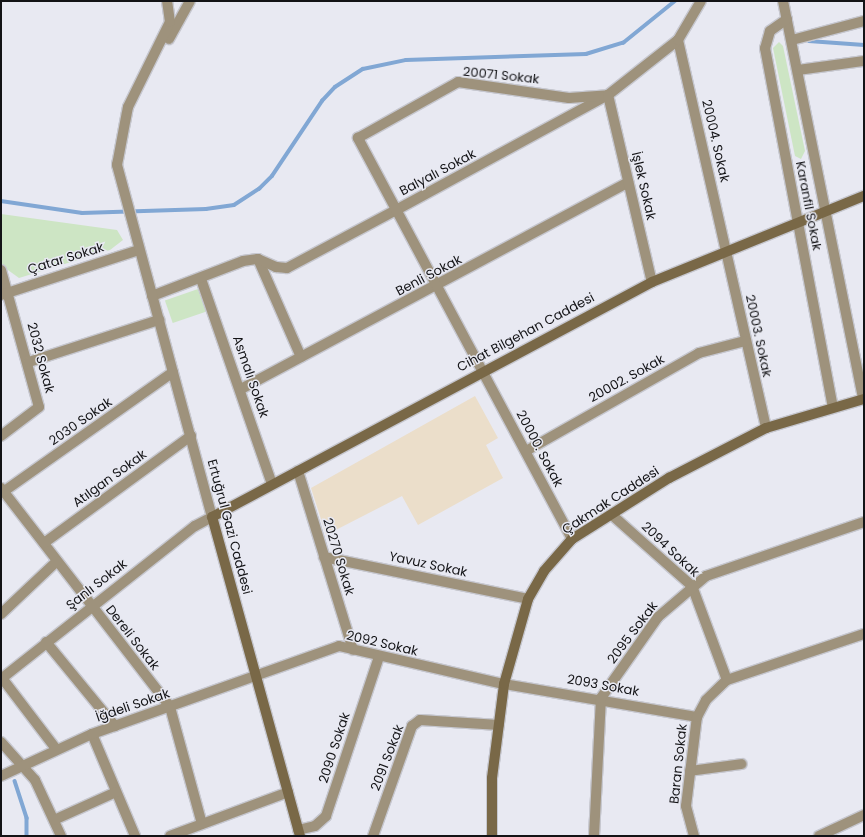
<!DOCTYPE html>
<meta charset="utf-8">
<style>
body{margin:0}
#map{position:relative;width:865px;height:837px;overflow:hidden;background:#e8e9f2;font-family:Poppins,sans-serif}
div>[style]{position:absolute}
.education>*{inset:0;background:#ebdeca}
.green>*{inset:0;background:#cde5c4;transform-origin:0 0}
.stream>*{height:3.5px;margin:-1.75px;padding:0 1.75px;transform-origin:1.75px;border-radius:1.75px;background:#81a7d4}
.roads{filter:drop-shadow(1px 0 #c6c7cf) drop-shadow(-1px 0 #c6c7cf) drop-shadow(0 1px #c6c7cf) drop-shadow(0 -1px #c6c7cf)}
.street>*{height:10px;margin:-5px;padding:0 5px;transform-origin:5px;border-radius:5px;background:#9e927c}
.secondary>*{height:10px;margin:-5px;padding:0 5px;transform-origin:5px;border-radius:5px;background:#796847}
span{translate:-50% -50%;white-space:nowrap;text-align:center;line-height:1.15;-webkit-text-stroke:3px #e8e9f2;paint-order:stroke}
.street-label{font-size:13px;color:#131316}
.frame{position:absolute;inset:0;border:2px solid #131316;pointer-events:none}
</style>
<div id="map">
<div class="education">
<div style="clip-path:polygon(475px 396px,498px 438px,486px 445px,503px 478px,418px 525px,402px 496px,326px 535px,311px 488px)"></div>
</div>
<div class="green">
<div style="clip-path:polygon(779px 42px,783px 46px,805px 151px,801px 159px,795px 156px,773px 48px)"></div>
<div style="clip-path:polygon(1px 214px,117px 230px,123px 240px,110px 250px,19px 278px,1px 265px)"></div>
<div style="left:198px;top:289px;width:24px;height:35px;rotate:71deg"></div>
</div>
<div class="stream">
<div style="left:809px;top:41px;width:55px;rotate:4.2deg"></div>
<div style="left:1px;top:201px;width:82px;rotate:8.4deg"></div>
<div style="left:82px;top:213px;width:124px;rotate:-1.8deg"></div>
<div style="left:206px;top:209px;width:28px;rotate:-8deg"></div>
<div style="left:234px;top:205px;width:30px;rotate:-33deg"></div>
<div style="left:259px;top:189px;width:18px;rotate:-45deg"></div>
<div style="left:272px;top:176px;width:90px;rotate:-56.3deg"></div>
<div style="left:322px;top:101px;width:19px;rotate:-47deg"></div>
<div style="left:335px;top:87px;width:33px;rotate:-33deg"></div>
<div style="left:363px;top:69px;width:44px;rotate:-11.8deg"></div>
<div style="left:406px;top:60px;width:180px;rotate:-1.9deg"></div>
<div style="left:586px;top:54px;width:39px;rotate:-17deg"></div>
<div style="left:623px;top:43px;width:67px;rotate:-38.9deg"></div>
<div style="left:15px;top:781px;width:39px;rotate:72deg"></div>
<div style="left:27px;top:818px;width:18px;rotate:90deg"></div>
</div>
<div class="roads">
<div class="street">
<div style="left:783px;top:1px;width:406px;rotate:78.6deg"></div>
<div style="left:787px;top:19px;width:21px;rotate:145deg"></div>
<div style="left:770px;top:31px;width:18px;rotate:106deg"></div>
<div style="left:765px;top:48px;width:365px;rotate:79.3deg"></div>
<div style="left:169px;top:39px;width:43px;rotate:-61.1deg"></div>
<div style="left:678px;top:40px;width:398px;rotate:77.2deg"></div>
<div style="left:792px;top:40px;width:74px;rotate:-14.8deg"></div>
<div style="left:798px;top:70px;width:67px;rotate:-7.8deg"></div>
<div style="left:258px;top:259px;width:107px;rotate:66.3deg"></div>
<div style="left:1px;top:270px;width:142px;rotate:74.5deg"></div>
<div style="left:39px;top:407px;width:48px;rotate:142.7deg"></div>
<div style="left:201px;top:279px;width:217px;rotate:70.9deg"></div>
<div style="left:1px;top:295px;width:145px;rotate:-18.1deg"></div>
<div style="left:152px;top:296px;width:97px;rotate:-21deg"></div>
<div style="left:243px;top:261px;width:15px;rotate:-8deg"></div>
<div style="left:258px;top:259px;width:20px;rotate:24deg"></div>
<div style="left:276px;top:267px;width:11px;rotate:5deg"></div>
<div style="left:287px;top:268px;width:126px;rotate:-28deg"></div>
<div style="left:398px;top:209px;width:239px;rotate:-28.5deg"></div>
<div style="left:608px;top:95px;width:89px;rotate:-38.2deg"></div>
<div style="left:678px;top:40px;width:45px;rotate:-59.5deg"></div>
<div style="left:29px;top:362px;width:137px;rotate:-17.9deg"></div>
<div style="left:241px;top:389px;width:439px;rotate:-28.1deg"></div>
<div style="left:526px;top:451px;width:199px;rotate:-29.5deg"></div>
<div style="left:699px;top:353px;width:48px;rotate:-14.6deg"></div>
<div style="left:298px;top:471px;width:187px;rotate:72.9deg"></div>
<div style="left:1px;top:488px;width:277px;rotate:52.3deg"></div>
<div style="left:170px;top:707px;width:121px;rotate:74.7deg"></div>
<div style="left:3px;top:492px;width:208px;rotate:-35.2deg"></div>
<div style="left:612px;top:515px;width:107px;rotate:41.6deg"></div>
<div style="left:692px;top:586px;width:100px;rotate:69.6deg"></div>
<div style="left:572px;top:539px;width:455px;rotate:-118.1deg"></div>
<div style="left:358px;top:138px;width:115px;rotate:-29.2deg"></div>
<div style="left:458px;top:82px;width:112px;rotate:8.2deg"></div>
<div style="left:569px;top:98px;width:39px;rotate:-4deg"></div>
<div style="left:608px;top:95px;width:192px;rotate:76.8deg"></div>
<div style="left:44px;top:543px;width:182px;rotate:-36.1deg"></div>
<div style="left:324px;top:557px;width:208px;rotate:11.6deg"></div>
<div style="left:1px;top:614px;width:77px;rotate:-43.4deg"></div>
<div style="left:46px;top:642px;width:109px;rotate:50.6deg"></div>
<div style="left:2px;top:678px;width:89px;rotate:52.7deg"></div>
<div style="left:1px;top:679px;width:247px;rotate:-38.3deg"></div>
<div style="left:195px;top:526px;width:19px;rotate:-28deg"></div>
<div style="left:212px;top:517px;width:365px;rotate:-105.1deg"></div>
<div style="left:117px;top:165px;width:59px;rotate:-79.3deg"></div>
<div style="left:128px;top:107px;width:95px;rotate:-63.7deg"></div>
<div style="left:170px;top:22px;width:21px;rotate:-98deg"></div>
<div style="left:92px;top:734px;width:111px;rotate:67.1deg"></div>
<div style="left:1px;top:742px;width:51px;rotate:48.2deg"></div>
<div style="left:35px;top:780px;width:62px;rotate:65.1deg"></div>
<div style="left:690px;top:771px;width:52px;rotate:-7.7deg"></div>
<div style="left:1px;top:776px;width:100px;rotate:-24.8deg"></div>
<div style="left:92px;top:734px;width:262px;rotate:-19.6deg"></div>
<div style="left:339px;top:646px;width:169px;rotate:13deg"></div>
<div style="left:504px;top:684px;width:196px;rotate:9.7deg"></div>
<div style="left:54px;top:820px;width:68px;rotate:-24.3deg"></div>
<div style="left:298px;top:830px;width:17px;rotate:-13deg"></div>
<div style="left:315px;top:826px;width:15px;rotate:-42deg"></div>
<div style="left:326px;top:816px;width:168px;rotate:-71.6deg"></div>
<div style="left:170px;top:836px;width:126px;rotate:-20.4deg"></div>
<div style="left:373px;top:836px;width:117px;rotate:-70.5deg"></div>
<div style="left:412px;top:726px;width:10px;rotate:-37deg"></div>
<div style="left:420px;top:720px;width:79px;rotate:3.6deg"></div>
<div style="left:594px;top:836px;width:138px;rotate:-87.1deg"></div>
<div style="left:601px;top:698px;width:99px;rotate:-54.9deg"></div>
<div style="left:658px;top:617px;width:63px;rotate:-40.5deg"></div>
<div style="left:706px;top:576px;width:167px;rotate:-18.9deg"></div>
<div style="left:694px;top:836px;width:31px;rotate:-105deg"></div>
<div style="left:686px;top:806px;width:90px;rotate:-83deg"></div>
<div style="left:697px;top:717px;width:19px;rotate:-62deg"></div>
<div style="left:706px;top:700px;width:29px;rotate:-44deg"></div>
<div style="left:727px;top:680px;width:145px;rotate:-18.6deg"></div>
<div style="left:819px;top:836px;width:50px;rotate:-25deg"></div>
</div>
<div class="secondary">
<div style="left:300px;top:836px;width:331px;rotate:-105.4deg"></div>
<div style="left:212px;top:517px;width:499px;rotate:-28.1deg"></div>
<div style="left:652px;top:282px;width:229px;rotate:-22.1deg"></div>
<div style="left:492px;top:836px;width:58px;rotate:-90deg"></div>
<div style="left:492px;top:778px;width:95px;rotate:-82.7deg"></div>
<div style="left:504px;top:684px;width:88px;rotate:-74.2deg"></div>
<div style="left:528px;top:599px;width:32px;rotate:-60deg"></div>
<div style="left:544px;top:571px;width:43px;rotate:-48.8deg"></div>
<div style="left:572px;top:539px;width:115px;rotate:-32.2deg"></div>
<div style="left:669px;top:478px;width:109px;rotate:-27.3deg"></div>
<div style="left:766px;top:428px;width:102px;rotate:-16.5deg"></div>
</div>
</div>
<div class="street-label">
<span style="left:501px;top:76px;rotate:6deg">20071 Sokak</span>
<span style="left:715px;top:141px;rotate:77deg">20004. Sokak</span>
<span style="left:438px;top:173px;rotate:-28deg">Balyalı Sokak</span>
<span style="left:643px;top:186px;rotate:77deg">İşlek Sokak</span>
<span style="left:808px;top:206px;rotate:79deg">Karanfil Sokak</span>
<span style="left:66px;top:259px;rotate:-17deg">Çatar Sokak</span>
<span style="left:429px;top:276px;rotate:-28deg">Benli Sokak</span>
<span style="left:526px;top:333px;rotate:-28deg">Cihat Bilgehan Caddesi</span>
<span style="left:758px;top:336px;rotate:78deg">20003. Sokak</span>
<span style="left:40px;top:358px;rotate:75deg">2032 Sokak</span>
<span style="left:250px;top:377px;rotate:71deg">Asmalı Sokak</span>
<span style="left:627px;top:379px;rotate:-29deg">20002. Sokak</span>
<span style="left:81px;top:422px;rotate:-35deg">2030 Sokak</span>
<span style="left:539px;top:449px;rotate:62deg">20000. Sokak</span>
<span style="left:110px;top:479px;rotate:-36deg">Atılgan Sokak</span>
<span style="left:611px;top:501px;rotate:-33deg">Çakmak Caddesi</span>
<span style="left:229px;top:527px;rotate:75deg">Ertuğrul Gazi Caddesi</span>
<span style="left:670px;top:550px;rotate:43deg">2094 Sokak</span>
<span style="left:338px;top:557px;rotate:73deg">20270 Sokak</span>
<span style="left:428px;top:565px;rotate:12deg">Yavuz Sokak</span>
<span style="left:97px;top:585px;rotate:-38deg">Şanlı Sokak</span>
<span style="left:633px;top:633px;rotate:-53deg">2095 Sokak</span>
<span style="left:132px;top:638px;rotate:52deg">Dereli Sokak</span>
<span style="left:382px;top:644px;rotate:13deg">2092 Sokak</span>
<span style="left:603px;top:686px;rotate:10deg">2093 Sokak</span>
<span style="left:133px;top:706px;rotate:-19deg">İğdeli Sokak</span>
<span style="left:335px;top:748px;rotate:-72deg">2090 Sokak</span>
<span style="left:388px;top:758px;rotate:-69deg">2091 Sokak</span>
<span style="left:679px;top:764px;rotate:-84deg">Baran Sokak</span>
</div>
<div class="frame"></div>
</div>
